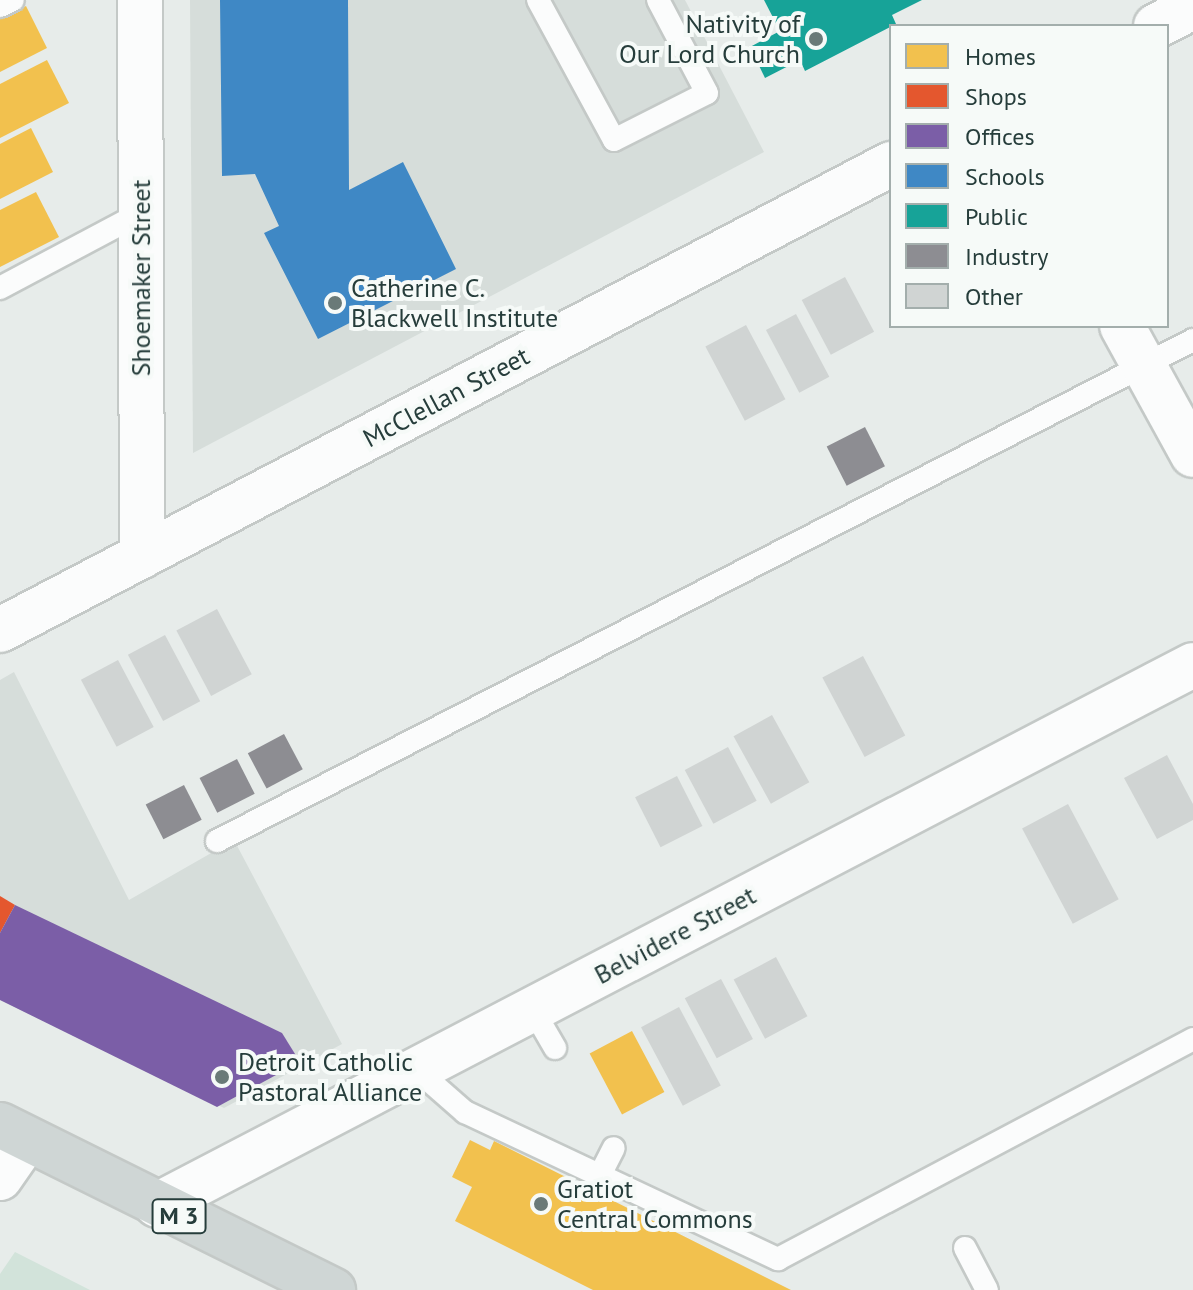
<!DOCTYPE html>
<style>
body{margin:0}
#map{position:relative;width:1193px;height:1290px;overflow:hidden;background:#e7ecea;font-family:"PT Sans",sans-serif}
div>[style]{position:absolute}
.built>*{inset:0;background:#d6ddda}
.green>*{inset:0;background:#d2e3da}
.homes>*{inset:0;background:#f2c14e;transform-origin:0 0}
.shops>*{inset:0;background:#e4572e}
.offices>*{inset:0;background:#7b5ea7}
.schools>*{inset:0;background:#3f88c5}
.public>*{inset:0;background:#17a398}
.industry>*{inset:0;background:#8d8d92;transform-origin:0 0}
.building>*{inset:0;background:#d0d4d3;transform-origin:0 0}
.roads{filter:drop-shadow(2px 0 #c4c9c7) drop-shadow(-2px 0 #c4c9c7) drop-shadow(0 2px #c4c9c7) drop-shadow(0 -2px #c4c9c7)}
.lane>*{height:22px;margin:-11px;padding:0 11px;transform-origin:11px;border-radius:11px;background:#fbfcfc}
.street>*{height:44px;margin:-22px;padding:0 22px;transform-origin:22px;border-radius:22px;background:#fbfcfc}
.secondary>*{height:44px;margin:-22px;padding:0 22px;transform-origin:22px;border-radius:22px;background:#fbfcfc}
.primary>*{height:44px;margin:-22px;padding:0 22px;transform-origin:22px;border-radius:22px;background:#cfd6d5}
.dots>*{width:22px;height:22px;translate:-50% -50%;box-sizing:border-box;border:4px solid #f6faf8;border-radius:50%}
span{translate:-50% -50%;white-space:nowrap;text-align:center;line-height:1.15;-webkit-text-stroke:8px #f6faf8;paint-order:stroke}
.shield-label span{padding:2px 6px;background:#f6faf8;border:2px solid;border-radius:6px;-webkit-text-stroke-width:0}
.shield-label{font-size:24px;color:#263d3b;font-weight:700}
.poi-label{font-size:26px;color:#263d3b}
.right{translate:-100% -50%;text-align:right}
.left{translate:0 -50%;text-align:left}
.street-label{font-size:26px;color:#263d3b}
.legend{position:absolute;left:889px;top:24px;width:280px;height:304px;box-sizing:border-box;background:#f6faf8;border:2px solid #a3aeac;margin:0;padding:10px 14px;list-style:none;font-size:24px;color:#263d3b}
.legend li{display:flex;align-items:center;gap:16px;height:40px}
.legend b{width:40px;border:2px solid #a3aeac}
</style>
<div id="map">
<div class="built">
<div style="clip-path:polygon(190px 0,685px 0,764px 152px,193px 453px)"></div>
<div style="clip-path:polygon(14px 672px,129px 900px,234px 840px,342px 1044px,224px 1108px,0 1000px,0 680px)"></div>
</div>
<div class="green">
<div style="clip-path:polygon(15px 1252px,90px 1290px,0 1290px,0 1274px)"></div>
</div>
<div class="homes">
<div style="clip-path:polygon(26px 6px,47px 48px,0 72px,0 19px)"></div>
<div style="clip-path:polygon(47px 60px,69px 103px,0 138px,0 84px)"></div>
<div style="clip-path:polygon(31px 128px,53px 172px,0 199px,0 144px)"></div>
<div style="clip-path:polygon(36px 192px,59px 237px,0 267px,0 210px)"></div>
<div style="left:632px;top:1031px;width:69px;height:48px;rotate:62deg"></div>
<div style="clip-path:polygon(470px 1140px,490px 1150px,494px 1141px,791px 1290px,593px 1290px,455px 1221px,472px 1187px,452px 1177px)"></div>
</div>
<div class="shops">
<div style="clip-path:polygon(0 896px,15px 905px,0 933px)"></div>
</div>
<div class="offices">
<div style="clip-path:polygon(15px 905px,282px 1033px,300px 1062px,217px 1107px,0 1000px,0 933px)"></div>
</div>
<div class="schools">
<div style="clip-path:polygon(220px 0,348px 0,349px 190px,403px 162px,456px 269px,318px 339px,264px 233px,279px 226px,255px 174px,222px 176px)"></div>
</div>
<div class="public">
<div style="clip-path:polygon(764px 0,922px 0,892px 15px,896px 24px,805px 71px,800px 60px,765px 78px,750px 47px,780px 31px)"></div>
</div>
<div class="industry">
<div style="left:865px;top:427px;width:44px;height:43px;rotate:63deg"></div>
<div style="left:284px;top:734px;width:40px;height:41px;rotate:62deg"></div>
<div style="left:237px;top:759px;width:39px;height:42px;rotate:63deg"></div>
<div style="left:184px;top:785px;width:39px;height:43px;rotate:63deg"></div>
</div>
<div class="building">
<div style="left:845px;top:277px;width:62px;height:49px;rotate:62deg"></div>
<div style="left:796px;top:314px;width:71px;height:34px;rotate:62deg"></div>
<div style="left:746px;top:325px;width:84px;height:46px;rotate:62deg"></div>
<div style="left:217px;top:609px;width:74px;height:46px;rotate:62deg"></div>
<div style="left:165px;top:635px;width:75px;height:42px;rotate:62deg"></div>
<div style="left:863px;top:656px;width:90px;height:46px;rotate:62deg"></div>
<div style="left:118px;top:660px;width:76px;height:42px;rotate:62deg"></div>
<div style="left:772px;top:715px;width:77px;height:44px;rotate:61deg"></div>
<div style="left:728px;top:747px;width:61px;height:49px;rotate:62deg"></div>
<div style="clip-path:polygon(1167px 755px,1193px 804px,1193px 820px,1157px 839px,1124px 778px)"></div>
<div style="left:677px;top:776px;width:56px;height:47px;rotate:63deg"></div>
<div style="left:1068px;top:804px;width:108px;height:52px;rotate:62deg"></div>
<div style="left:776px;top:957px;width:67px;height:48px;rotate:62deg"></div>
<div style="left:721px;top:979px;width:68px;height:41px;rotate:62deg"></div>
<div style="left:679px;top:1007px;width:89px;height:43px;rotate:62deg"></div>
</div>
<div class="roads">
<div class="lane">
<div style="left:538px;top:0;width:159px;rotate:61.5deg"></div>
<div style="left:614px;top:140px;width:104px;rotate:-26.8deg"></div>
<div style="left:707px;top:93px;width:105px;rotate:-117.8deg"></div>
<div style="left:0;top:6px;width:14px;rotate:-25deg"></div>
<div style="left:0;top:288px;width:160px;rotate:-28deg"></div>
<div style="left:217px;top:841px;width:1097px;rotate:-27.17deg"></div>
<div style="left:533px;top:1010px;width:44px;rotate:59.9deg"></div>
<div style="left:417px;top:1070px;width:64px;rotate:41.2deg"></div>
<div style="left:465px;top:1112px;width:346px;rotate:25.2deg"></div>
<div style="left:778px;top:1259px;width:470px;rotate:-27.9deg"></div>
<div style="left:600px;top:1175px;width:30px;rotate:-63deg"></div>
<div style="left:965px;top:1248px;width:47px;rotate:62.4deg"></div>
</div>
<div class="street">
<div style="left:1122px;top:326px;width:147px;rotate:61.2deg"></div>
<div style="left:0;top:1178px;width:47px;rotate:-55.3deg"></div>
<div style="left:157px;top:1205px;width:1168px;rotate:-27.53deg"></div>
</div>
<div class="secondary">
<div style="left:140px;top:0;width:556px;rotate:89.79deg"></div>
<div style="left:1156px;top:26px;width:42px;rotate:-27.2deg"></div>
<div style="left:0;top:630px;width:1006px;rotate:-27.61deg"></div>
</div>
<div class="primary">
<div style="left:0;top:1125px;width:372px;rotate:26.4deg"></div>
</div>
</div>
<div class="dots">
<div style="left:816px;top:39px;background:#6a7a78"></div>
<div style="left:335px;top:303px;background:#6a7a78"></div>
<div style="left:222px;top:1077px;background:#6a7a78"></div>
<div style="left:541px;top:1204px;background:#6a7a78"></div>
</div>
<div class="shield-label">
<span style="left:179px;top:1216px">M 3</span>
</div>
<div class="poi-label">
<span class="right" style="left:800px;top:39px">Nativity of<br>Our Lord Church</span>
<span class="left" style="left:351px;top:303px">Catherine C.<br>Blackwell Institute</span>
<span class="left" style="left:238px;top:1077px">Detroit Catholic<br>Pastoral Alliance</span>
<span class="left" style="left:557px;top:1204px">Gratiot<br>Central Commons</span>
</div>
<div class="street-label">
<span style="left:141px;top:278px;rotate:-90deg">Shoemaker Street</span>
<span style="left:446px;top:397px;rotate:-28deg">McClellan Street</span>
<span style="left:675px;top:935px;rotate:-28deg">Belvidere Street</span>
</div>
<ul class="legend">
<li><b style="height:22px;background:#f2c14e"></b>Homes</li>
<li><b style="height:22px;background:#e4572e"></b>Shops</li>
<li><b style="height:22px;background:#7b5ea7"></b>Offices</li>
<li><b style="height:22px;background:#3f88c5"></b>Schools</li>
<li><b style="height:22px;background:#17a398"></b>Public</li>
<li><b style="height:22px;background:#8d8d92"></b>Industry</li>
<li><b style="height:22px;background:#d0d4d3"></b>Other</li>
</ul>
</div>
